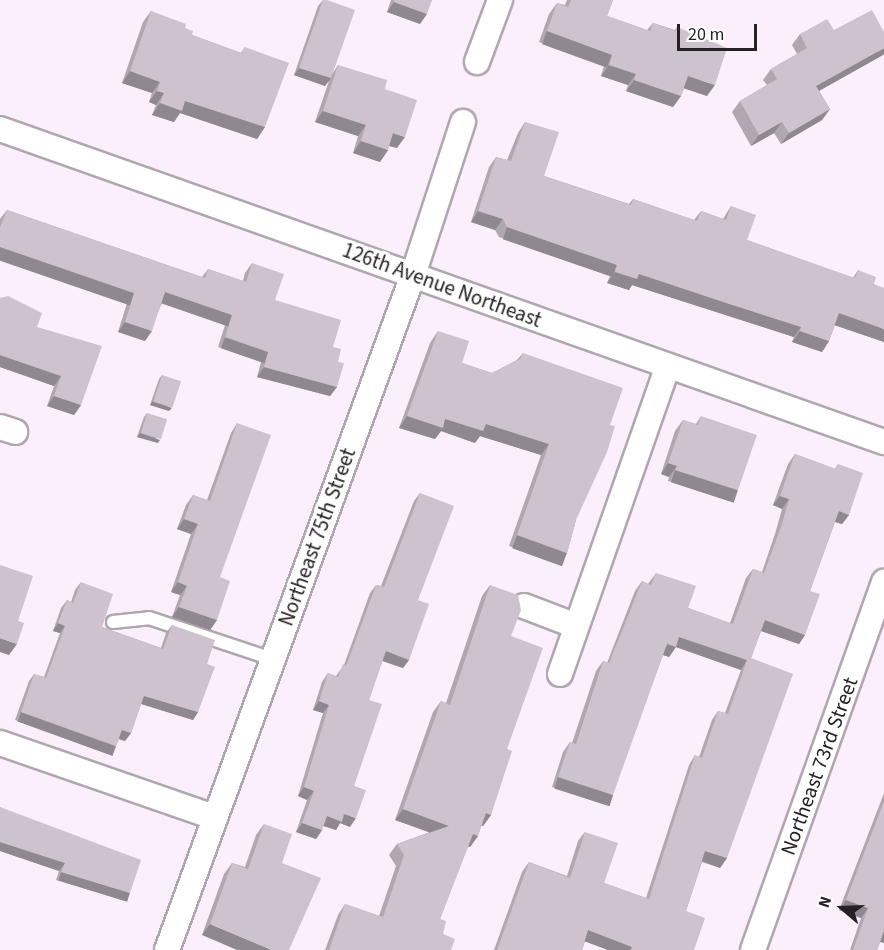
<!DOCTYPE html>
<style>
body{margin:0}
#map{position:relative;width:884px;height:950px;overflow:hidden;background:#faeffb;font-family:"Source Sans 3",sans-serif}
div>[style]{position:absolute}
.roads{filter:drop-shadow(2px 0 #b0a6b1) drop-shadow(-2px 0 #b0a6b1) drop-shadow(0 2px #b0a6b1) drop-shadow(0 -2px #b0a6b1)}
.service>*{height:12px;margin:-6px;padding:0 6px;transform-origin:6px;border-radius:6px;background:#fff}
.minor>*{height:24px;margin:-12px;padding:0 12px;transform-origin:12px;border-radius:12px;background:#fff}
.wall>*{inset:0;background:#b0a7b1}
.shaded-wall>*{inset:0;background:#908890;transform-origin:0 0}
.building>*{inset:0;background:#cdc2ce;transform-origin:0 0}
span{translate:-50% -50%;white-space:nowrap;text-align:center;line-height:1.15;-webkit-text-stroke:6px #fff;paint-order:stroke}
.street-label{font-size:21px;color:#252125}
.north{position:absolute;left:812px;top:878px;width:60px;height:60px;-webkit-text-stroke:4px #fff;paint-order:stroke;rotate:289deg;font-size:16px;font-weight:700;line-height:24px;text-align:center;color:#252125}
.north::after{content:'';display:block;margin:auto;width:21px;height:27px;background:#252125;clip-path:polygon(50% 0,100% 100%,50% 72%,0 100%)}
.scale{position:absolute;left:677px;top:24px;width:80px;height:27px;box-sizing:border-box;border:3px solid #252125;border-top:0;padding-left:8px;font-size:18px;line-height:21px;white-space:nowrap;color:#252125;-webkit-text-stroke:4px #fff;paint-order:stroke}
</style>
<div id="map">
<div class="roads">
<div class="service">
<div style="left:113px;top:622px;width:36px;rotate:-6deg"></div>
<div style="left:149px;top:618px;width:130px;rotate:18.4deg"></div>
</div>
<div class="minor">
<div style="left:477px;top:62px;width:66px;rotate:-69.6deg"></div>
<div style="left:0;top:129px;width:938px;rotate:19.5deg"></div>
<div style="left:0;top:427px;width:16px;rotate:18deg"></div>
<div style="left:524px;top:606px;width:56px;rotate:21deg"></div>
<div style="left:560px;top:674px;width:326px;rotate:-70.7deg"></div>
<div style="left:0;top:743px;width:226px;rotate:19.1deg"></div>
<div style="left:167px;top:950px;width:718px;rotate:-69.98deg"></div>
<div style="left:413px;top:275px;width:161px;rotate:-71.9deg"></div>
<div style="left:753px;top:950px;width:391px;rotate:-70.4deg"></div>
</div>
</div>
<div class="wall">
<div style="clip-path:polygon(323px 0,333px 73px,338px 65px,385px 89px,397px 148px,389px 146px,388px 150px,380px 162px,353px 153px,358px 136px,315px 122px,329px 81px,325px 86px,294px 75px,318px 6px)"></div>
<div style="clip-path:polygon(391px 0,432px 0,420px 24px,387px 12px)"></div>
<div style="clip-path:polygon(567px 0,613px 0,607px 16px,647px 30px,653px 23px,675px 30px,677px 27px,707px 96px,684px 88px,681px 96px,673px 107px,626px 91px,628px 85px,601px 76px,604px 66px,539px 42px,549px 14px,557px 3px,565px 5px)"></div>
<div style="clip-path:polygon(151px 11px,185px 28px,192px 35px,241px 53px,245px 47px,265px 127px,257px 139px,180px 113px,174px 122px,152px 115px,156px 105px,149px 102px,152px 93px,122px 83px,143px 22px)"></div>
<div style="clip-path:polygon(834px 30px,883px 55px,819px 91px,830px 109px,822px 120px,781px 144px,774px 133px,751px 146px,732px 112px,740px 101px,767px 85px,763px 80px,771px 69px,797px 54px,792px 45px,800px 34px)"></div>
<div style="clip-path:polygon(525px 122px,544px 176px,629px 204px,633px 199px,694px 220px,701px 211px,723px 219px,731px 206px,747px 240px,853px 278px,858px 270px,874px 284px,884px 342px,835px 325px,829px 341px,822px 352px,792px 342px,794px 337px,716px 312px,632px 285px,629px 290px,607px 283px,610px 276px,499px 237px,495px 230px,471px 222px,489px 167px,496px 157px,507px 160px,518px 133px)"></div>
<div style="clip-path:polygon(7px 210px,202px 277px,208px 269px,243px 281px,245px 273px,252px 263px,275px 300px,333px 347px,338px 362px,337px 387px,330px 396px,257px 377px,261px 362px,218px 347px,225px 325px,162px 303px,145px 341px,118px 332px,127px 303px,0 260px,0 219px)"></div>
<div style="clip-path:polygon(0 298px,37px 327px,81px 405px,74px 415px,47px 406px,54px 386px,0 367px)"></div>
<div style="clip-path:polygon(438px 331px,462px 363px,492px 373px,517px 360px,523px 353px,576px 520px,567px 553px,559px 564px,509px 546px,541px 455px,480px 436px,475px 443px,441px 431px,435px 439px,399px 428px,430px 343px)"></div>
<div style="clip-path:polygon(162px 375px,169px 411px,150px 405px,159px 379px)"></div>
<div style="clip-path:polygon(147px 413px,158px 443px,137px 437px,144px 417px)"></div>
<div style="clip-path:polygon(701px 416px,738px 490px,730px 501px,668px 481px,669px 477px,661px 474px,675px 431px,683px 420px,696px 424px)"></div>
<div style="clip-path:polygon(237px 423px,220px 577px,217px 620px,210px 630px,172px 617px,180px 595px,171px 592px,191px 534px,177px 529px,186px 505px,193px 495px,207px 500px,231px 433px)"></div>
<div style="clip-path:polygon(795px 454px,835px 469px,838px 464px,849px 515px,842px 524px,835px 522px,810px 591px,805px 635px,799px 644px,761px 631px,751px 658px,727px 858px,720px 868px,702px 862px,686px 911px,694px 950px,608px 950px,585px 941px,582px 950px,494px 950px,522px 872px,529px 862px,567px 876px,578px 841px,585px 832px,604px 883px,646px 898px,689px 765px,695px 755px,699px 757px,712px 720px,718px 711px,725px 713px,741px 670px,676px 647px,669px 657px,663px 655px,606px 805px,552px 787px,563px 752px,570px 742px,572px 743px,596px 671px,603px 661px,607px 663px,635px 591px,642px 581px,648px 584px,656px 573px,688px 608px,730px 623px,746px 578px,753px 569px,762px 572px,775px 534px,782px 509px,773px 505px,788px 464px)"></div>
<div style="clip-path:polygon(420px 493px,418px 600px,409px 660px,403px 668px,382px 661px,369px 700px,354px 786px,350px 827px,340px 823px,336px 830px,323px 826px,322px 830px,316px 839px,296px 832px,307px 800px,298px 796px,323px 713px,313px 710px,322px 682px,328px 673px,336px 676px,344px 665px,370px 593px,376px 585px,381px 586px,414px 501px)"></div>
<div style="clip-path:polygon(81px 582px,102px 627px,161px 648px,166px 633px,172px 625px,207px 664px,198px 712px,193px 720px,141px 704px,131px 733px,125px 741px,119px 739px,116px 746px,111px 754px,15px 720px,29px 681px,34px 674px,44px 677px,60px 633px,53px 631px,61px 608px,67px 600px,71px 602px,75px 590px)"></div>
<div style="clip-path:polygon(490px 585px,511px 636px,507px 749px,491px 815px,483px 826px,481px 826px,478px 836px,470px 847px,468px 846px,440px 919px,443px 934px,451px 950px,325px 950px,338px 915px,345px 904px,379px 916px,396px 866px,389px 855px,397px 844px,430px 832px,395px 820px,433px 712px,441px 701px,446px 703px,482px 596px)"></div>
<div style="clip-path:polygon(884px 793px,884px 943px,880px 942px,877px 950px,850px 950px,861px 918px,839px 910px)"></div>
<div style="clip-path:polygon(0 807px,130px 893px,125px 901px,56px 880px,59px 871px,0 851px)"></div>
<div style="clip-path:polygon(264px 824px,282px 863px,202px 935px,224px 874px,232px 863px,245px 867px,256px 835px)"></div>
</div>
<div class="shaded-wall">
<div style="clip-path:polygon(394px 2px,427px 14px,420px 24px,387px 12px)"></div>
<div style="left:547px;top:31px;width:69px;height:14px;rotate:20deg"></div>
<div style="clip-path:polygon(884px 48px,884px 54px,883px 55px,808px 97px,816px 86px)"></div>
<div style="clip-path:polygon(609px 65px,636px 74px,628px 85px,601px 76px)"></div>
<div style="clip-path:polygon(299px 68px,331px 78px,325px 86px,294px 75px)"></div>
<div style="clip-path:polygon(130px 71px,160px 82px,152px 93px,122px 83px)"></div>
<div style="clip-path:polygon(688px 76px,715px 85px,707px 96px,680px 87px)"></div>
<div style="clip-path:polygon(634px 80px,681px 96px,673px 107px,626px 91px)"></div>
<div style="clip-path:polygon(157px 91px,164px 93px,156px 105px,149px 102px)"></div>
<div style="clip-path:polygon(185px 101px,265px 127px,257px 139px,180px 113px,174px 122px,152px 115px,160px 103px)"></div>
<div style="clip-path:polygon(830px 109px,822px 120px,781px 144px,789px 133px)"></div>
<div style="clip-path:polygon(323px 111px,366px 125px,358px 136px,315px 122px)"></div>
<div style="clip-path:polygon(782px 122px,774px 133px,751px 146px,759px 135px)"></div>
<div style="clip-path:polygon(393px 133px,405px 137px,397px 148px,386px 145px)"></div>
<div style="clip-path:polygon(361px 141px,388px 150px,380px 162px,353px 153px)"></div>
<div style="clip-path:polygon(478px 211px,503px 219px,495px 230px,471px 222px)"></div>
<div style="left:507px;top:227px;width:116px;height:13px;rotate:19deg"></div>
<div style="left:0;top:247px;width:142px;height:13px;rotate:19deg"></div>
<div style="clip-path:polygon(615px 272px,639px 274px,801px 327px,794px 337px,632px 285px,629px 290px,607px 283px)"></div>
<div style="left:165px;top:292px;width:71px;height:12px;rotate:19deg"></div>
<div style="clip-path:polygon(839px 313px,884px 329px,884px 342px,831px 324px)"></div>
<div style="clip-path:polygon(125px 322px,152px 331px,145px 341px,118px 332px)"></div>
<div style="clip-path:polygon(800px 331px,829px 341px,822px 352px,792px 342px)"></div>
<div style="left:225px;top:337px;width:46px;height:12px;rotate:19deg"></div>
<div style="clip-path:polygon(0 355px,61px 376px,54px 386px,0 367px)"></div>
<div style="clip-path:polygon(264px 367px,337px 387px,330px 396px,257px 377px)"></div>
<div style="clip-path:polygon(54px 396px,81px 405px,74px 415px,47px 406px)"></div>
<div style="clip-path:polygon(153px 401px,172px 408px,169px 411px,150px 405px)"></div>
<div style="clip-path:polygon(407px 416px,445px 419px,486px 424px,549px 444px,541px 455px,480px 436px,475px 443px,441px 431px,435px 439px,399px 428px)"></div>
<div style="clip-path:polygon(140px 433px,160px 440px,158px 443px,137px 437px)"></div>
<div style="clip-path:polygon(668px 463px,677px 466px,669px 477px,661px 474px)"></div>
<div style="left:675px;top:470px;width:66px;height:13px;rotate:18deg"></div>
<div style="clip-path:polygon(780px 496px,789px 499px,782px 509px,773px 505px)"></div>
<div style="clip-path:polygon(839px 511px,849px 515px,842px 524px,832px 521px)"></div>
<div style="clip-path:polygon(184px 519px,198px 524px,191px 534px,177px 529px)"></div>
<div style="left:517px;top:535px;width:53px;height:14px;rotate:20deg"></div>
<div style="clip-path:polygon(178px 582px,187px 586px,180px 595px,171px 592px)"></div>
<div style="clip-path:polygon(179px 607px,217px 620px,210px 630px,172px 617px)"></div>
<div style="clip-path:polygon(765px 620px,805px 635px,799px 644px,758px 630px)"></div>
<div style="clip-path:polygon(58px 623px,65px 626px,60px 633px,53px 631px)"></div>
<div style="clip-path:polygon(679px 637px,747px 660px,741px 670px,676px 647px,669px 657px,660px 654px,667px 644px)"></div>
<div style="clip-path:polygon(0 638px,17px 644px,9px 655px,0 652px)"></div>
<div style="clip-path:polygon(386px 651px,409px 660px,403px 668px,380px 660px)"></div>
<div style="clip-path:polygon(144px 696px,198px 712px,193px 720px,138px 703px)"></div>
<div style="clip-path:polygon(319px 701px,329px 705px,323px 713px,313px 710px)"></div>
<div style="left:21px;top:712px;width:101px;height:10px;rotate:20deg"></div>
<div style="clip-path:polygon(122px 730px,131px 733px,125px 741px,116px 738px)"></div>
<div style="left:558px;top:777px;width:58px;height:12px;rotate:18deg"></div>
<div style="clip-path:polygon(304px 787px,314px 791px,307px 800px,298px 796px)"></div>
<div style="clip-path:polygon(403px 809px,449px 826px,442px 837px,395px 820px)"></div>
<div style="clip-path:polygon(486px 813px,491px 815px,483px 826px,478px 824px)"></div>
<div style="clip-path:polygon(344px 814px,356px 818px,350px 827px,340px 823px,336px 830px,321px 825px,327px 816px)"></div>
<div style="clip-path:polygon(302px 823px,322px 830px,316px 839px,296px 832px)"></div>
<div style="clip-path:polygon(473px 834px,478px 836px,470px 847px,465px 845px)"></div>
<div style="clip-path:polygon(0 842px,65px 863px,59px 871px,0 851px)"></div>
<div style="clip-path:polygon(705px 851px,727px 858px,720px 868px,699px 860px)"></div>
<div style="left:61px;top:872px;width:72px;height:9px;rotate:17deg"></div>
<div style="clip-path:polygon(846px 900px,868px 908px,861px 918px,839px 910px)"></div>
<div style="clip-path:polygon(210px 924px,272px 950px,237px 950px,202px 935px)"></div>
<div style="clip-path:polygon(588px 930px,632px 947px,630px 950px,608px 950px,581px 940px)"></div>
<div style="clip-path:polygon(884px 931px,884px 943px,877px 941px)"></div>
</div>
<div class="building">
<div style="clip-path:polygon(323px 0,327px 0,355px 10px,331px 78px,299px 68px)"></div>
<div style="clip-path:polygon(394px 0,432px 0,427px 14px,394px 2px)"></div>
<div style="clip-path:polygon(571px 0,613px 0,607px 16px,650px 31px,653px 23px,676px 31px,677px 27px,727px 48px,715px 85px,688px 76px,681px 96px,634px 80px,636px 74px,609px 65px,612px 55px,547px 31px,557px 3px,568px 7px)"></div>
<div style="clip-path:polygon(872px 10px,884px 32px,884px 48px,816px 86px,830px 109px,789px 133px,782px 122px,759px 135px,740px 101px,777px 79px,771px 69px,807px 48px,800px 34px,827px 19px,834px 30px)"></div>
<div style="clip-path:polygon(151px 11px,186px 24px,185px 28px,193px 31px,192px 35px,242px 53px,245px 47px,289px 63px,265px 127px,185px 101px,182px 111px,160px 103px,164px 93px,157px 91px,160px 82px,130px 71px)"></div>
<div style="clip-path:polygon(338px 65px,387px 80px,385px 89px,417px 100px,405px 137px,393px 133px,388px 150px,361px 141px,366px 125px,323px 111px)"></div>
<div style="clip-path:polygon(525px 122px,559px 132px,544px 176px,631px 205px,633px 199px,697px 221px,701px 211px,726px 220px,731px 206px,756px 215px,747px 240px,855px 278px,858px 270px,876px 277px,874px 284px,884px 288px,884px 329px,839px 313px,829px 341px,800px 331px,801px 327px,723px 302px,639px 274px,637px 279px,615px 272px,617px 265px,507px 227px,503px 219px,478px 211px,496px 157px,511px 161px)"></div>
<div style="clip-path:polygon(7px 210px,205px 278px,208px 269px,246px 282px,252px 263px,284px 274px,275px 300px,341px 320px,333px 347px,341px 349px,338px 362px,344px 363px,337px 387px,264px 367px,268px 352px,225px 337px,232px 315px,165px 292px,152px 331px,125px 322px,134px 293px,0 247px,0 227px)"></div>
<div style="clip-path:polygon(8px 296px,42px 313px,37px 327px,102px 346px,81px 405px,54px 396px,61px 376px,0 355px,0 298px)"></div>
<div style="clip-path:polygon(438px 331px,469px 341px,462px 363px,492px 373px,520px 359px,523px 353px,623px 388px,610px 425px,615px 426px,607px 452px,576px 520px,567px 553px,517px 535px,549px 444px,486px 424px,483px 431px,445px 419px,443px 428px,407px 416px)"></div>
<div style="left:162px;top:375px;width:20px;height:28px;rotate:18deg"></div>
<div style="left:147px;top:413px;width:21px;height:21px;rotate:17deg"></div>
<div style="clip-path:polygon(701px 416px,757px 435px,738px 490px,675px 470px,677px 466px,668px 463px,683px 420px,698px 425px)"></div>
<div style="clip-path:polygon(237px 423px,271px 435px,220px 577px,230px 581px,217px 620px,179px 607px,187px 586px,178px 582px,198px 524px,184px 519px,193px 495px,210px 501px)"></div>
<div style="clip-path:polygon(795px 454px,836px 469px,838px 464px,863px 473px,849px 515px,839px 511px,810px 591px,820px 594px,805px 635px,765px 620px,751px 658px,793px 674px,727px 858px,705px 851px,686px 911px,705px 918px,694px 950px,631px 950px,632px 947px,588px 930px,582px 950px,497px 950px,529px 862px,570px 878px,585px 832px,618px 843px,604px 883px,649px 899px,695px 755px,702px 758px,718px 711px,728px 714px,747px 660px,679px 637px,676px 647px,667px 644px,613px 795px,558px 777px,570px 742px,576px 744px,603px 661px,609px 663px,642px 581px,651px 585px,656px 573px,696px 586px,688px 608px,733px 624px,753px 569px,764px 573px,782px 524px,789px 499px,780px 496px)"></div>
<div style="clip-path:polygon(420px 493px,454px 506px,418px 600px,429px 604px,409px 660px,386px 651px,369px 700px,382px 704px,354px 786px,366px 790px,356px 818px,344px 814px,342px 822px,327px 816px,322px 830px,302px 823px,314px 791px,304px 787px,329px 705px,319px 701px,328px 673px,338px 677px,343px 664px,346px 666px,376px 585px,384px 587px)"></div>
<div style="clip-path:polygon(0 565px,33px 576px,18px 621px,24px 623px,17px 644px,0 638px)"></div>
<div style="clip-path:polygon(81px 582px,113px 594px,102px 627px,163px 649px,172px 625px,215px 640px,207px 664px,215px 667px,198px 712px,144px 696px,131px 733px,122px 730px,116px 746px,21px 712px,34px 674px,46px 678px,65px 626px,58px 623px,67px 600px,73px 603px)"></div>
<div style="clip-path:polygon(490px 585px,518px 595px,521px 610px,511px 636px,543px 648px,507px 749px,512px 751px,491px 815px,486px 813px,478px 836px,473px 834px,440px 919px,446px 921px,443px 934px,455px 939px,451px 950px,329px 950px,345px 904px,383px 917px,404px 855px,397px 844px,449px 826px,403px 809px,441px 701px,450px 705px)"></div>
<div style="clip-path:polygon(884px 801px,884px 931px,877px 950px,853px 950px,868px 908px,846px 900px)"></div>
<div style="clip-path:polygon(0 807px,141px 860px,130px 893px,61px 872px,65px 863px,0 842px)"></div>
<div style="clip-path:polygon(264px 824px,292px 834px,282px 863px,321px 878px,289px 950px,272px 950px,210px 924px,232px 863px,248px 869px)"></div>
</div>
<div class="street-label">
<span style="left:442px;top:285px;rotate:20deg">126th Avenue Northeast</span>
<span style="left:317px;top:537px;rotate:-70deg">Northeast 75th Street</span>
<span style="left:819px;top:766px;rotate:-70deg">Northeast 73rd Street</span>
</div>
<div class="north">N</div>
<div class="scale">20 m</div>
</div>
